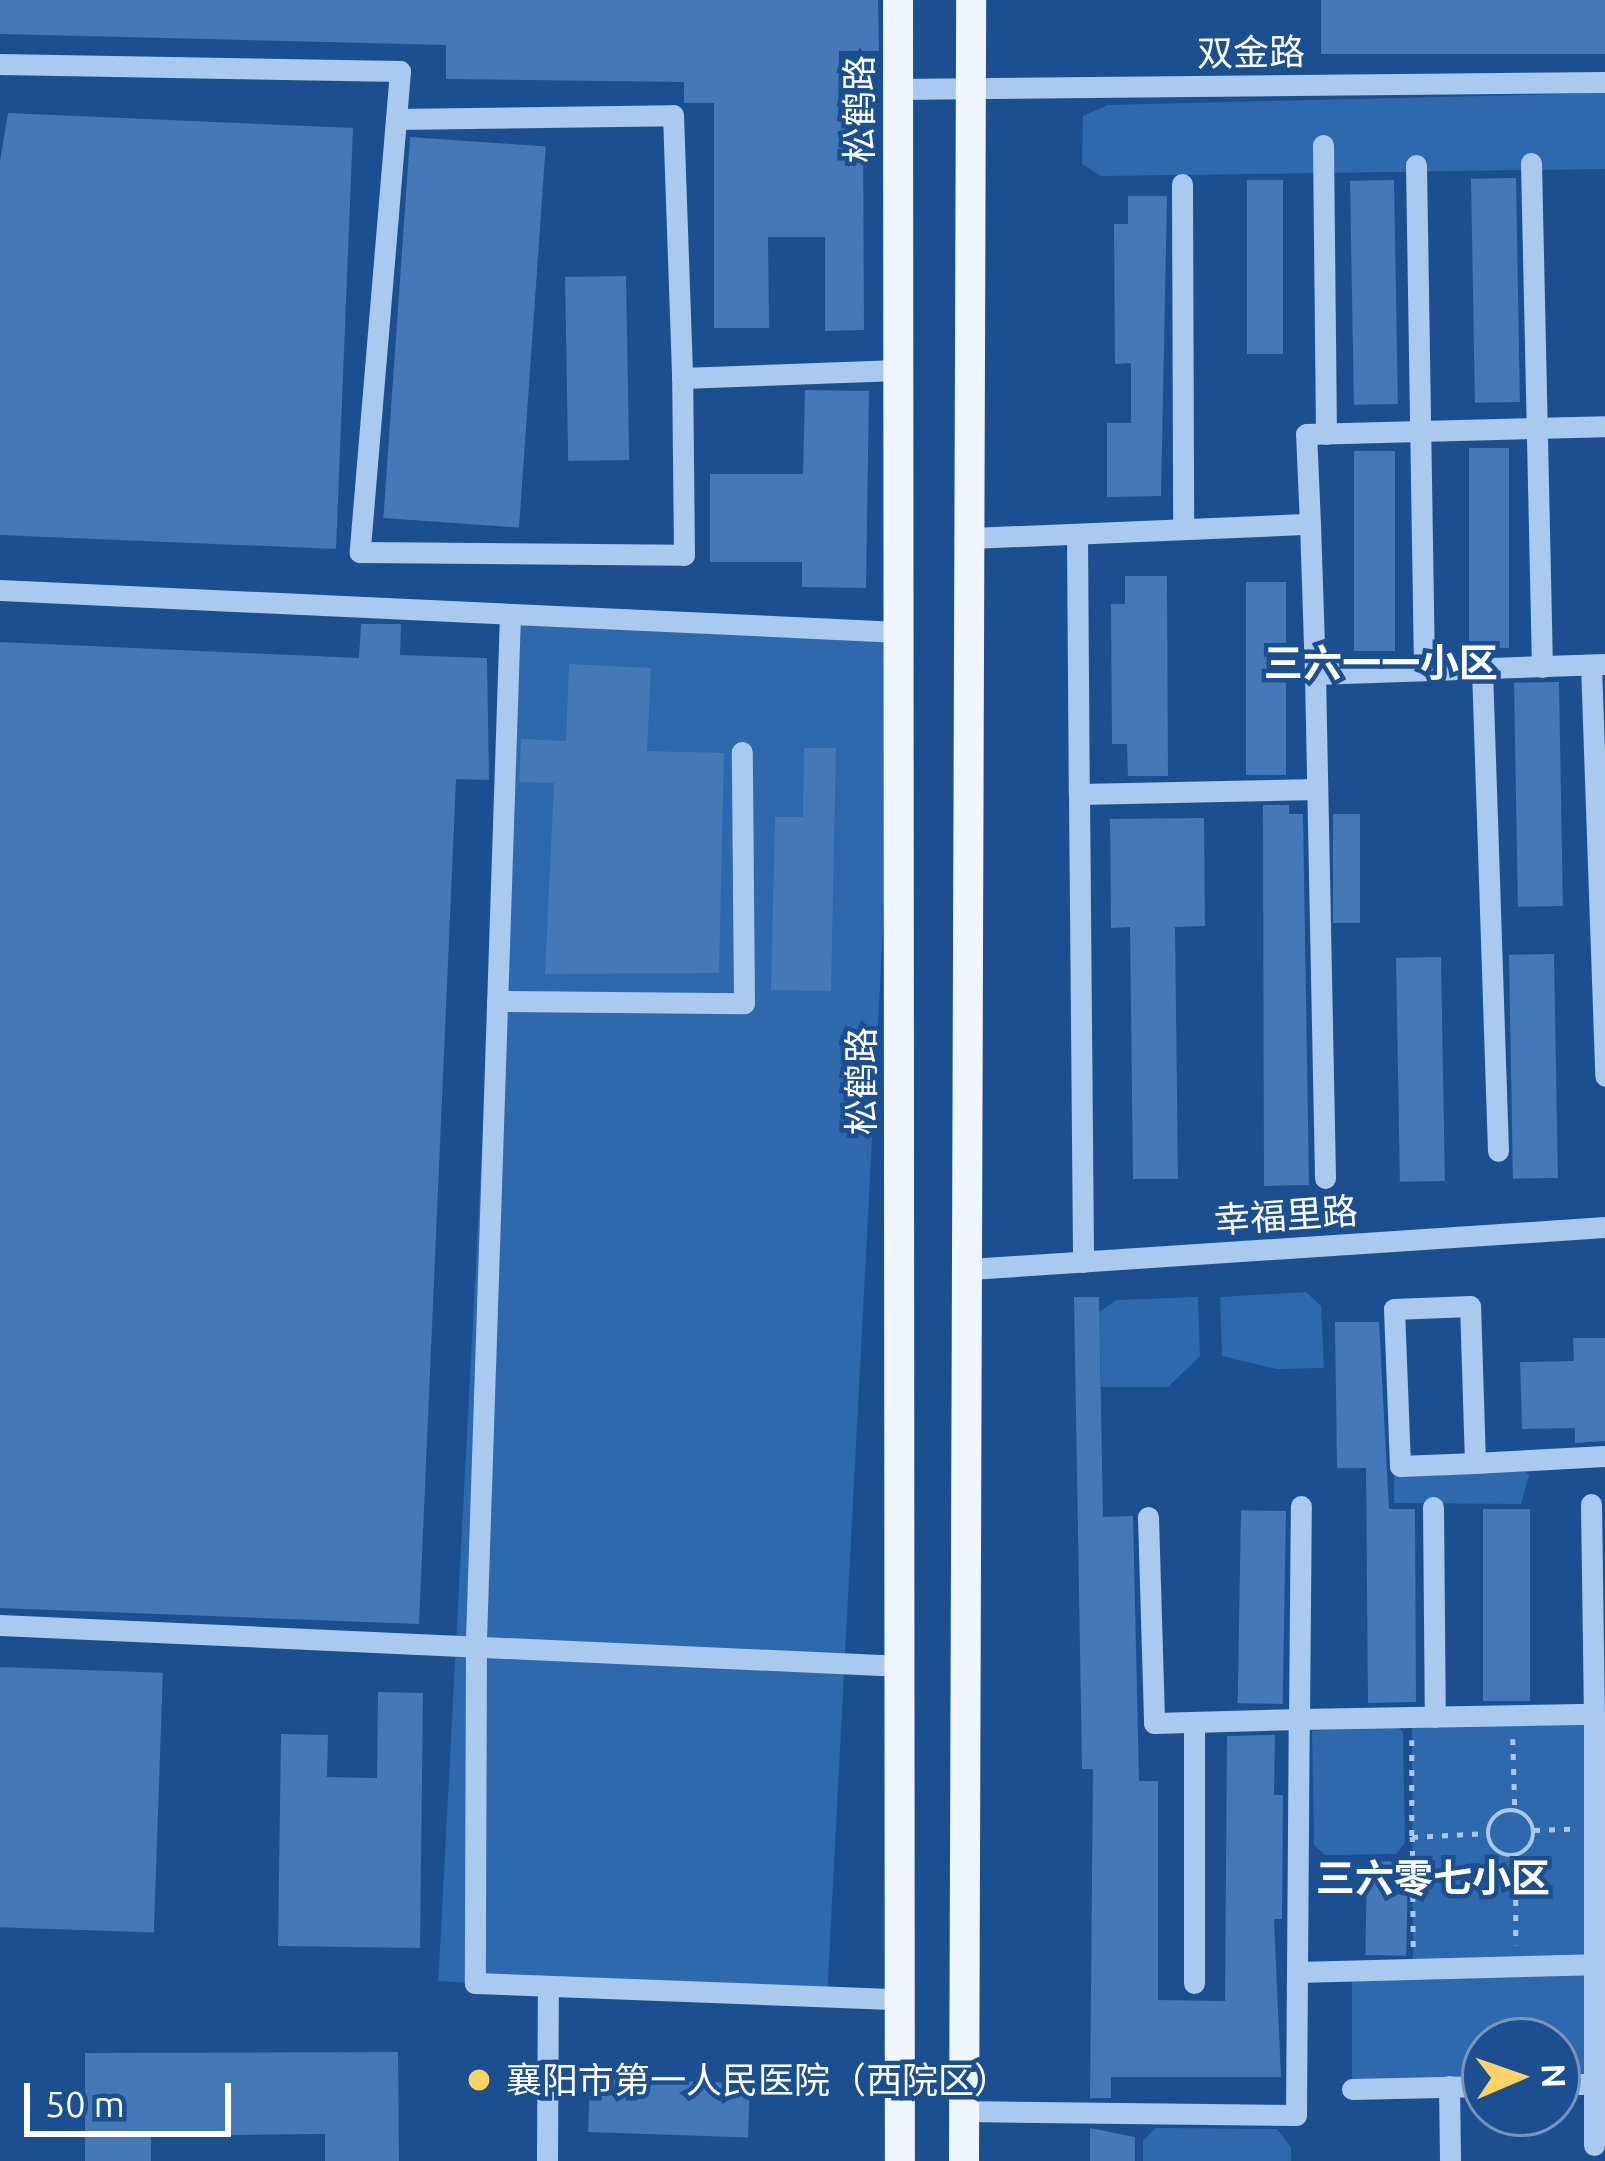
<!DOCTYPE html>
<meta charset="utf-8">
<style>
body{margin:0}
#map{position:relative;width:1605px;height:2161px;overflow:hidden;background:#1b4f8f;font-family:Ubuntu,"Noto Sans SC",sans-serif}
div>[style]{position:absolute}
.green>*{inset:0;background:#2e69ad;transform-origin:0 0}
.building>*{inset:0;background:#4478b7;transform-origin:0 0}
.path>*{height:4.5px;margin-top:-2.25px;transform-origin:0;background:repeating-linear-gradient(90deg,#a9c9ee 0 6px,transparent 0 15px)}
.path>.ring{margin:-2.25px;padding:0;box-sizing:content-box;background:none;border:4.5px solid #a9c9ee;border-radius:50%}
.minor>*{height:21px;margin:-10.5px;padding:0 10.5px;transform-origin:10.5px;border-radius:10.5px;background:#a9c9ee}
.major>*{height:30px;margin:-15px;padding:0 15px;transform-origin:15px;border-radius:15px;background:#f0f6ff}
.dots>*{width:33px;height:33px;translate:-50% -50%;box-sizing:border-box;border:6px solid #1b4f8f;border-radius:50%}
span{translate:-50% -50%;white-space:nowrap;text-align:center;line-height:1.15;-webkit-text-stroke:9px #1b4f8f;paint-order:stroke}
.street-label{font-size:36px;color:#fff}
.poi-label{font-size:36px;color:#fff}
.left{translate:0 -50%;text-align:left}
.neighbourhood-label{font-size:39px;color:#fff;font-weight:700}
.north{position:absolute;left:1461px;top:2017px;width:120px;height:120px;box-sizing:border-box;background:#1b4f8f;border:3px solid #7695bc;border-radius:50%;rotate:88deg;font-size:33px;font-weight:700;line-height:48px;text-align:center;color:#fff}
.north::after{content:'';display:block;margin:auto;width:42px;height:54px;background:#ffd166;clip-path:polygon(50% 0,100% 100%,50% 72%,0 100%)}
.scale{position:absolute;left:24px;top:2083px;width:207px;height:54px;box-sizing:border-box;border:6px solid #fff;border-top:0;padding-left:15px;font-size:36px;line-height:42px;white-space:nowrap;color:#fff;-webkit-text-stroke:9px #1b4f8f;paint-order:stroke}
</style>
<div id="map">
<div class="green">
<div style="clip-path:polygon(1605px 93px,1605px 169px,1101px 176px,1082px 164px,1083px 116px,1108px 105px)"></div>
<div style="left:510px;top:614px;width:389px;height:1369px;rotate:3deg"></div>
<div style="clip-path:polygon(1306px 1292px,1321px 1306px,1324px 1368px,1276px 1369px,1222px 1356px,1220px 1297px)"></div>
<div style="clip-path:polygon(1198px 1297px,1200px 1356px,1168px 1387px,1101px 1387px,1099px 1312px,1116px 1300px)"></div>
<div style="clip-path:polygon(1521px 1467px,1529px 1475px,1521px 1504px,1394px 1503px,1394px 1476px,1403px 1472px)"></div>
<div style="clip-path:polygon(1594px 1714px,1594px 2084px,1557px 2084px,1557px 2041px,1485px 2041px,1485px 2086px,1352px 2089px,1352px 1970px,1413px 1968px,1412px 1717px)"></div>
<div style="clip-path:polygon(1393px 1722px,1403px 1732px,1405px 1843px,1396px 1854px,1325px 1855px,1314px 1845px,1312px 1731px)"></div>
<div style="clip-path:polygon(1155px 2128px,1277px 2129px,1291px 2147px,1291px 2161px,1143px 2161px,1143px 2141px)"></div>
</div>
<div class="building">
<div style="clip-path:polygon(0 0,878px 0,879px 51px,839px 51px,838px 118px,863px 118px,864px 330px,825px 331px,825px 237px,768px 237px,769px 328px,714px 328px,714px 103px,684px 103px,684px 82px,446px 79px,446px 45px,0 34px)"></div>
<div style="left:1321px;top:0;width:284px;height:54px"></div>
<div style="clip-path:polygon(8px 113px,353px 128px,336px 549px,0 535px,0 161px)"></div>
<div style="left:410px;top:137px;width:136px;height:382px;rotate:4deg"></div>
<div style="left:1516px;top:178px;width:224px;height:45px;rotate:89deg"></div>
<div style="left:1247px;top:180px;width:36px;height:174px"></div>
<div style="left:1394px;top:180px;width:224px;height:44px;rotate:89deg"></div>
<div style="clip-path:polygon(1128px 196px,1167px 196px,1161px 496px,1107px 497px,1107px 423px,1131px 423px,1131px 363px,1115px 364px,1114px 224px,1128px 224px)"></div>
<div style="left:626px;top:276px;width:184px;height:61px;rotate:89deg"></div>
<div style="clip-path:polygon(805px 390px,869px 391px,866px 588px,802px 587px,802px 562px,710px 562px,710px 474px,803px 474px)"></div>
<div style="left:1469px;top:448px;width:40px;height:200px"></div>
<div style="left:1354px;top:451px;width:41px;height:200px"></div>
<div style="clip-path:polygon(1125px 576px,1167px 576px,1168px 776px,1128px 776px,1127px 744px,1112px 744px,1111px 604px,1125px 604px)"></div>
<div style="left:1246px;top:582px;width:40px;height:193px"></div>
<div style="clip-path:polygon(361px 624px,401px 624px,400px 655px,487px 658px,489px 780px,456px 779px,419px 1624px,0 1608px,0 642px,359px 658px)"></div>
<div style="clip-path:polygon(569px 664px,651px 668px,647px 751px,724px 753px,719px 973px,545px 974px,554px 783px,519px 782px,521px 739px,566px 741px)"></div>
<div style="left:1559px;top:682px;width:224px;height:45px;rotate:89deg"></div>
<div style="clip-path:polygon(804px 748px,836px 748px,831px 991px,771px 990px,775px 817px,803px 817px)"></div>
<div style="clip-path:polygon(1263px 805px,1289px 805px,1289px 814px,1303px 814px,1309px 1185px,1264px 1186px)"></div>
<div style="left:1333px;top:814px;width:27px;height:109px"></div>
<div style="clip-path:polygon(1204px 818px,1205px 926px,1175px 927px,1178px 1179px,1133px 1179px,1130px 927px,1111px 928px,1110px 819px)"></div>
<div style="left:1554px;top:954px;width:224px;height:45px;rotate:89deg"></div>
<div style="left:1441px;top:957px;width:224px;height:45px;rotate:89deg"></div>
<div style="clip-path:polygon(1074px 1297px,1099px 1297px,1103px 1517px,1133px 1516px,1139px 1781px,1158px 1781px,1158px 2000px,1225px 2001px,1227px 1736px,1275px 1735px,1274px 1795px,1283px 1795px,1282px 1919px,1274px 1919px,1281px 2077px,1111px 2077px,1111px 2098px,1090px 2098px,1093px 1769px,1082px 1769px)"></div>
<div style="clip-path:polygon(1335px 1322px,1379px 1322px,1389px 1509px,1415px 1509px,1416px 1702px,1368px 1703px,1366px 1468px,1337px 1468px)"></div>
<div style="clip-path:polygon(1573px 1338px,1605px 1338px,1605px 1441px,1575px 1443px,1575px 1428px,1522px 1429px,1520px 1362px,1574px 1361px)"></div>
<div style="left:1483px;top:1509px;width:47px;height:192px"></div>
<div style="left:1286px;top:1511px;width:193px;height:45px;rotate:91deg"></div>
<div style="left:0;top:1667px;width:163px;height:260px;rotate:2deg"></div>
<div style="clip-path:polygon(378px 1692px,423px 1693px,420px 1948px,278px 1946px,281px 1734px,328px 1735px,327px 1777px,377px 1778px)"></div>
<div style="left:1367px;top:1861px;width:41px;height:94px;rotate:1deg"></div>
<div style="clip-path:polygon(398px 2052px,399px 2161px,325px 2161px,325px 2134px,151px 2136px,151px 2161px,85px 2161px,85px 2053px)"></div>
<div style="left:590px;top:2078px;width:160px;height:54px;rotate:2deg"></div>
<div style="clip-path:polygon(1090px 2128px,1135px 2137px,1135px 2161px,1090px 2161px)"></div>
</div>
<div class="path">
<div style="left:1513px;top:1739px;width:72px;rotate:88.4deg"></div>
<div style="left:1412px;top:1740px;width:97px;rotate:90deg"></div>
<div class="ring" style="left:1488px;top:1810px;width:41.5px;height:41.5px"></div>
<div style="left:1534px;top:1830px;width:36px;rotate:-2deg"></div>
<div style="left:1516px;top:1855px;width:90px;rotate:90deg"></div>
<div style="left:1413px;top:1947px;width:110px;rotate:-90.5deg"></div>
<div style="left:1412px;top:1837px;width:76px;rotate:-3deg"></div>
</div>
<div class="minor">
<div style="left:0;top:64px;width:400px;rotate:1deg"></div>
<div style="left:400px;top:71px;width:483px;rotate:94.8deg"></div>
<div style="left:360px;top:552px;width:324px;rotate:0.5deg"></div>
<div style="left:684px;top:555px;width:177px;rotate:-90.6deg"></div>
<div style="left:682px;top:378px;width:216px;rotate:-2.1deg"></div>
<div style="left:898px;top:89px;width:707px;rotate:-0.57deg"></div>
<div style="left:396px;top:119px;width:277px;rotate:-0.8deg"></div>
<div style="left:673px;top:115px;width:263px;rotate:88deg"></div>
<div style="left:1323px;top:145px;width:289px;rotate:89.4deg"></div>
<div style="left:1531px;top:163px;width:504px;rotate:88.75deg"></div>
<div style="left:1416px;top:165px;width:505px;rotate:89.09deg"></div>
<div style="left:1182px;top:184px;width:345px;rotate:89.8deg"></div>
<div style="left:1310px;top:524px;width:90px;rotate:-92.5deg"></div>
<div style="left:1306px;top:434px;width:299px;rotate:-1.5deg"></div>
<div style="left:1077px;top:534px;width:260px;rotate:89.6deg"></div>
<div style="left:1079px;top:794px;width:238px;rotate:-1.2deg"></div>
<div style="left:971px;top:538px;width:339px;rotate:-2.4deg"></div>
<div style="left:1310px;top:524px;width:150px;rotate:88.1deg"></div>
<div style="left:1315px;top:674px;width:290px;rotate:-2deg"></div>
<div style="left:0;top:590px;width:900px;rotate:2.67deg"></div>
<div style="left:510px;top:614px;width:1028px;rotate:91.9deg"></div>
<div style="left:476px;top:1641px;width:342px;rotate:90.2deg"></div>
<div style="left:475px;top:1983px;width:423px;rotate:2.2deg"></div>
<div style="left:1591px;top:665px;width:411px;rotate:88deg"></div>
<div style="left:1482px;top:669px;width:482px;rotate:88.1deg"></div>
<div style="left:1315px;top:674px;width:504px;rotate:88.86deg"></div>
<div style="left:1079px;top:794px;width:468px;rotate:89.5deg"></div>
<div style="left:497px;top:1001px;width:247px;rotate:0.5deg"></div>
<div style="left:744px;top:1003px;width:251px;rotate:-90.5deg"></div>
<div style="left:970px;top:1269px;width:636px;rotate:-3.78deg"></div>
<div style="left:1475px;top:1463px;width:157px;rotate:-91.8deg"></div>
<div style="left:1470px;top:1306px;width:76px;rotate:177.7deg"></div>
<div style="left:1394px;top:1309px;width:157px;rotate:87.8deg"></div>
<div style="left:1400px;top:1466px;width:75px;rotate:-2.3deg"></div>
<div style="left:1475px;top:1463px;width:130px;rotate:-3.1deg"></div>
<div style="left:1591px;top:1504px;width:210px;rotate:89.2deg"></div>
<div style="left:1433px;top:1507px;width:210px;rotate:89.5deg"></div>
<div style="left:1148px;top:1517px;width:206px;rotate:88.3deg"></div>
<div style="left:1154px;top:1723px;width:145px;rotate:-1.6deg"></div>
<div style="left:1299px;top:1719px;width:213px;rotate:-89.5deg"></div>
<div style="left:0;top:1625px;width:903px;rotate:2.6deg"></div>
<div style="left:1297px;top:1972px;width:297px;rotate:-1.5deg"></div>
<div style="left:1194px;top:1983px;width:261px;rotate:-90deg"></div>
<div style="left:1557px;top:2084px;width:37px"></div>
<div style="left:1449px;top:2086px;width:75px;rotate:89.2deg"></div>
<div style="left:1352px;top:2089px;width:133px;rotate:-1.3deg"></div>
<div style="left:964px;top:2111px;width:332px;rotate:0.7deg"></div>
<div style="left:1296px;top:2115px;width:396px;rotate:-89.6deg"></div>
<div style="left:1299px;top:1719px;width:295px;rotate:-1deg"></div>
<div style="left:1594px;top:1714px;width:431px;rotate:90deg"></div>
<div style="left:547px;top:2161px;width:175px;rotate:-89.7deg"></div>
</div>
<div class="major">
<div style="left:898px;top:0;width:2161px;rotate:89.95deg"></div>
<div style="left:964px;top:2161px;width:2161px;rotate:-89.81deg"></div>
</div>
<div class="dots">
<div style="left:479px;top:2080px;background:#ffd166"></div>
</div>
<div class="street-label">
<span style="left:1251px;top:52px;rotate:-1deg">双金路</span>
<span style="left:859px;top:109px;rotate:-90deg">松鹤路</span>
<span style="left:861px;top:1081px;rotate:-90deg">松鹤路</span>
<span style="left:1286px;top:1215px;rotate:-4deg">幸福里路</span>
</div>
<div class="poi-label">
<span class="left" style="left:506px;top:2080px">襄阳市第一人民医院（西院区）</span>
</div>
<div class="neighbourhood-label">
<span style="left:1381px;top:663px">三六一一小区</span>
<span style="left:1433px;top:1878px">三六零七小区</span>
</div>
<div class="north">N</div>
<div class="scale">50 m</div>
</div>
